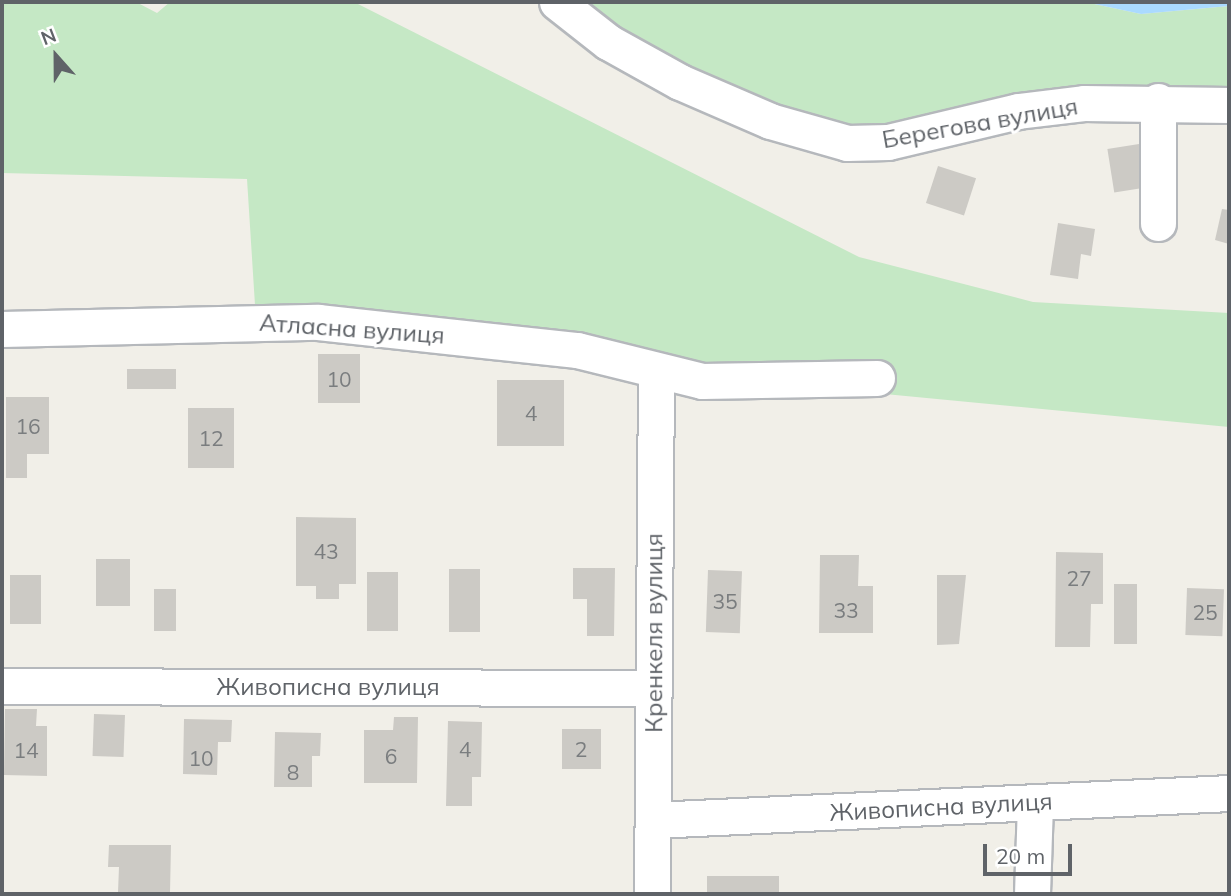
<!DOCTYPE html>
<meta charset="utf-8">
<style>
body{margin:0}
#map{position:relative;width:1231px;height:896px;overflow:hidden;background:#f1efe8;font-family:Mulish,sans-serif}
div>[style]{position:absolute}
.green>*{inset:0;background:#c5e8c5}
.water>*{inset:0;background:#aadaff}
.building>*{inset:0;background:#cccac5;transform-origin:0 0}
.roads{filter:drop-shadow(2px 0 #b5b8bc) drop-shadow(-2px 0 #b5b8bc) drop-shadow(0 2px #b5b8bc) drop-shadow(0 -2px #b5b8bc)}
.minor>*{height:35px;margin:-17.5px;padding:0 17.5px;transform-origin:17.5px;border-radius:17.5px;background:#fff}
span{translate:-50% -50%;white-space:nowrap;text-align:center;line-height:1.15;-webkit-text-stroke:6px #fff;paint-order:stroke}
.number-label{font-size:21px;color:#7a7d7f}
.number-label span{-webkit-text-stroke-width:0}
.street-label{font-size:24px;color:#5f6368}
.frame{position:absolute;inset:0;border:4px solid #5f6368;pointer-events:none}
.north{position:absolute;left:21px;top:21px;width:70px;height:70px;-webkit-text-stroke:5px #fff;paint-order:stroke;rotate:339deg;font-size:19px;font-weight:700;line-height:28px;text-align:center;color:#5f6368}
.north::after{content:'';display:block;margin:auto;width:24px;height:32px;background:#5f6368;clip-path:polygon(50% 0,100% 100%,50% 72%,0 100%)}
.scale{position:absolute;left:983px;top:844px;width:89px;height:32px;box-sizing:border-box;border:4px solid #5f6368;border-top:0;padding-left:9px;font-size:21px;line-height:24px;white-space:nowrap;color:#5f6368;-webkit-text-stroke:5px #fff;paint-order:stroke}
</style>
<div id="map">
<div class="green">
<div style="clip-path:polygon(2px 2px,136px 2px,157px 13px,170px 2px,354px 2px,859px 257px,1033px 302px,1229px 313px,1229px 427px,656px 372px,256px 321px,247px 179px,2px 173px)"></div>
<div style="clip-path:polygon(557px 2px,1085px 2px,1141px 14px,1229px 6px,1229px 105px,888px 142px,770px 121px)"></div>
</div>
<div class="water">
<div style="clip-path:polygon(1085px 2px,1229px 2px,1229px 6px,1141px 14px)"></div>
</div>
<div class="building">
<div style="left:1139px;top:144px;width:44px;height:32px;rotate:81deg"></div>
<div style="left:938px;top:166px;width:40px;height:39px;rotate:18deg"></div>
<div style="clip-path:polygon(1222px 209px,1229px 210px,1229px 244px,1215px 240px)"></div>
<div style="clip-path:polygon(1058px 223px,1095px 229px,1091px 256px,1081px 254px,1078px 279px,1050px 275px)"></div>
<div style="left:318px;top:354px;width:42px;height:49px"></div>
<div style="left:176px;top:369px;width:20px;height:49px;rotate:90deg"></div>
<div style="left:497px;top:380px;width:67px;height:66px"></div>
<div style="clip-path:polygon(6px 397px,49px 397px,49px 454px,27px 454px,27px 478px,6px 478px)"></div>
<div style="left:188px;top:408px;width:46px;height:60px"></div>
<div style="clip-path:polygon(296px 517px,356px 518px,356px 584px,339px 584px,339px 599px,316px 599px,316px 586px,296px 586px)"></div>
<div style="clip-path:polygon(1056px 552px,1103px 553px,1103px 604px,1091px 604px,1090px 647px,1055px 647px)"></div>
<div style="clip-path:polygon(820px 555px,859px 555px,858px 586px,873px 586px,873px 633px,819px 633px)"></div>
<div style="left:96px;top:559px;width:34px;height:47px"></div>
<div style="clip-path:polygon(573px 568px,615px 568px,614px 636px,587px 636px,587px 599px,573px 599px)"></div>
<div style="left:449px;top:569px;width:31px;height:63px"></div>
<div style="left:708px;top:570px;width:34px;height:62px;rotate:2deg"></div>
<div style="left:367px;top:572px;width:31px;height:59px"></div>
<div style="left:10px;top:575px;width:31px;height:49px"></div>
<div style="clip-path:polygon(937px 575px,966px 575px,959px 644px,937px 645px)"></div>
<div style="left:1114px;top:584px;width:23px;height:60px"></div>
<div style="left:1187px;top:588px;width:37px;height:47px;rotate:2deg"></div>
<div style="left:154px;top:589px;width:22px;height:42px"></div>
<div style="clip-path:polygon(5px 709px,37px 709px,36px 726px,47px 726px,47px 776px,4px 775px)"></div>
<div style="left:94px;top:714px;width:31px;height:42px;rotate:2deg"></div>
<div style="clip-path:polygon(394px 717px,418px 717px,417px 783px,364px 783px,364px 730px,393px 730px)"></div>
<div style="clip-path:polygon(184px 719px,232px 720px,231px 742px,218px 742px,217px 775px,183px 774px)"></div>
<div style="clip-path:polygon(448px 721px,482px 722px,481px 777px,472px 777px,472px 806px,446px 806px)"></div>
<div style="left:562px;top:729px;width:39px;height:40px"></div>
<div style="clip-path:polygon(275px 732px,321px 733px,320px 756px,312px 756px,312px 787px,274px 787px)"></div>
<div style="clip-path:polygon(109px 845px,171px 845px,170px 893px,118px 892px,119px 867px,108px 867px)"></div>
<div style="left:707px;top:876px;width:72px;height:18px"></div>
</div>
<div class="roads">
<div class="minor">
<div style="left:557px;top:2px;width:65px;rotate:38.1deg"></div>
<div style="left:608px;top:42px;width:82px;rotate:29.1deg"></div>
<div style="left:680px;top:82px;width:98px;rotate:23.4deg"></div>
<div style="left:770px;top:121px;width:80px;rotate:15.9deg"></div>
<div style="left:847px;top:143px;width:41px;rotate:-1.4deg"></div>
<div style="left:888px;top:142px;width:134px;rotate:-13.4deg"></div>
<div style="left:1018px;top:111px;width:66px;rotate:-6.9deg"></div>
<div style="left:1084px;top:103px;width:145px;rotate:0.8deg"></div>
<div style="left:1158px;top:101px;width:122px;rotate:90deg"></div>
<div style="left:2px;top:329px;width:316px;rotate:-1.3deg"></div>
<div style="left:318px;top:322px;width:261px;rotate:6.2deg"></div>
<div style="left:577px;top:350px;width:129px;rotate:13.9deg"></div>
<div style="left:702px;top:381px;width:175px;rotate:-1deg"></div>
<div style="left:2px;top:686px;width:652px;rotate:0.18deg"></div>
<div style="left:653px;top:820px;width:577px;rotate:-2.68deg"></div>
<div style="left:652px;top:894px;width:522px;rotate:-89.56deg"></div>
<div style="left:1032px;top:894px;width:92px;rotate:-88.1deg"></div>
</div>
</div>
<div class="number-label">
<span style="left:339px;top:379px">10</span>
<span style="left:531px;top:413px">4</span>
<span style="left:28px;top:426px">16</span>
<span style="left:211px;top:438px">12</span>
<span style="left:326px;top:551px">43</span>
<span style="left:1079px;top:578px">27</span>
<span style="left:725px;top:601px">35</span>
<span style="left:846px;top:610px">33</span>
<span style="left:1205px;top:612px">25</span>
<span style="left:465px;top:749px">4</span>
<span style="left:581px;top:749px">2</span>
<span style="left:26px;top:750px">14</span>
<span style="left:391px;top:756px">6</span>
<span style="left:201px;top:758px">10</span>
<span style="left:293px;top:772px">8</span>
</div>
<div class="street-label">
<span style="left:980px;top:123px;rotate:-10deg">Берегова вулиця</span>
<span style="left:352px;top:329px;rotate:4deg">Атласна вулиця</span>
<span style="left:654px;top:633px;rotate:-90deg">Кренкеля вулиця</span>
<span style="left:328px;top:687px">Живописна вулиця</span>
<span style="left:941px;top:807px;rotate:-3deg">Живописна вулиця</span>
</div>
<div class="frame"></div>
<div class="north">N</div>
<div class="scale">20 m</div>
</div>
